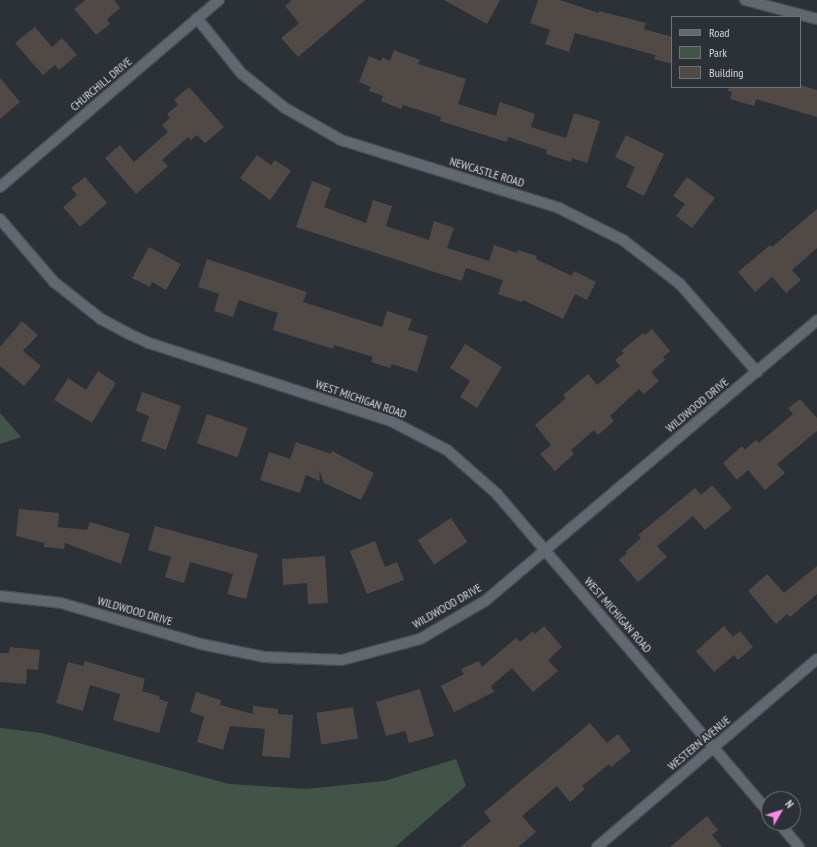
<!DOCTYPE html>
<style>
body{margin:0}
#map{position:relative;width:817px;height:847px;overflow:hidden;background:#2c3137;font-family:"PT Sans Narrow",sans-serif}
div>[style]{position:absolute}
.green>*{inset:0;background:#415447}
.building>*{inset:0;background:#514945;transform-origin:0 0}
.roads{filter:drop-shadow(1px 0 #494e53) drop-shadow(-1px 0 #494e53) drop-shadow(0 1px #494e53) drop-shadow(0 -1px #494e53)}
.street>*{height:10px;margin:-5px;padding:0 5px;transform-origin:5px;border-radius:5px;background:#62686f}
span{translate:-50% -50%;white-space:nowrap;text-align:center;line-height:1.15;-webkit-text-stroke:4px #2c3137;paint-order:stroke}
.street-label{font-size:12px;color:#d3d6da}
.legend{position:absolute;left:671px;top:16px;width:130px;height:72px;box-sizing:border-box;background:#2c3137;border:1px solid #6f7378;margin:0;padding:5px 7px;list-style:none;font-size:12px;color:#d3d6da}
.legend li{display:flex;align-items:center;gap:8px;height:20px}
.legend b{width:20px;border:1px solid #6f7378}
.north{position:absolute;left:761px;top:791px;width:40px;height:40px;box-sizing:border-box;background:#2c3137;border:1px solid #6f7378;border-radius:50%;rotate:51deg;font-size:11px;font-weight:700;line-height:16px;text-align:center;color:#d3d6da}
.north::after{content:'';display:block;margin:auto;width:14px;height:18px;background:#f888ea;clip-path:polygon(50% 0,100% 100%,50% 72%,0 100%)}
</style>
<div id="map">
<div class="green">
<div style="clip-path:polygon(0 413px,21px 437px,0 444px)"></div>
<div style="clip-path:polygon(0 728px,42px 733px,229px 784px,306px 789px,384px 781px,456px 759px,466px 786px,395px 847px,0 847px)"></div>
</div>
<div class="building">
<div style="clip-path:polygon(85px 0,114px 0,120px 8px,107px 19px,110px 24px,96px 35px,74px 9px)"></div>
<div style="clip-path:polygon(292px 0,365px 0,298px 57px,281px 38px,299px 23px,285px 6px)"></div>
<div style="clip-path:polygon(444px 0,500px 0,487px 24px)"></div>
<div style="clip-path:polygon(538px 0,560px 0,599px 13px,599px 11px,646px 23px,644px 29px,672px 37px,672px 64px,654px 59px,655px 55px,575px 33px,569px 52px,545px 44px,550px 30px,530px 23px)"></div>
<div style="clip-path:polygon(35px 27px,52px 47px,62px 38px,77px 55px,59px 70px,55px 65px,43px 75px,15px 43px)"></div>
<div style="clip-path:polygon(394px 50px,420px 60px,418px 64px,466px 79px,458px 104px,496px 116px,500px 102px,535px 114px,531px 127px,566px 138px,574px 113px,600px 121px,587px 163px,572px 158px,571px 162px,546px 154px,547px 150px,508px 137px,507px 142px,440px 121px,441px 117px,403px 105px,401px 109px,381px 101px,383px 96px,369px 91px,371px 87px,359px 82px,369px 56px,381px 61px,382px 57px,390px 61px)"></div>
<div style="clip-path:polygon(0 78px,20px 102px,0 119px)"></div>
<div style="clip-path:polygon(800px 85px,817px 90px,817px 117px,756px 99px,754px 106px,730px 99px,732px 92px,728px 91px,729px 87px,800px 87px)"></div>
<div style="clip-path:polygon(189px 87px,224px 127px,205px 143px,197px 135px,191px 140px,188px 137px,162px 160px,168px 166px,136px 194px,105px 158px,120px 145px,134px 162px,168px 132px,162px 125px,170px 118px,167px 114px,178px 105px,174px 100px)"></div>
<div style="clip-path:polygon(626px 135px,664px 154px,644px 196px,626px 187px,635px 167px,615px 157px)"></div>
<div style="clip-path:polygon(257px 155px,271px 165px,275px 160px,291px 171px,270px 200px,240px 178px)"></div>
<div style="clip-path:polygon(85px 177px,107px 203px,80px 227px,63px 207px,77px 195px,71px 188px)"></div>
<div style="clip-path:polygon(687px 177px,715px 198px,692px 228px,676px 216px,685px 204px,673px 196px)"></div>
<div style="clip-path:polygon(312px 181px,331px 188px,324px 207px,366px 223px,373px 200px,392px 206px,386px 226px,429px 240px,434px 221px,454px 228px,447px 248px,489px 261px,494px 245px,517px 253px,518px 250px,537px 256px,536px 259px,572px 276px,574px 271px,596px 282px,587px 300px,575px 294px,563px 319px,523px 300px,522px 302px,498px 294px,503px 280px,466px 268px,462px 281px,296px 227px)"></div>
<div style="clip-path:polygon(817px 209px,817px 248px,792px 270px,801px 280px,786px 293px,772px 277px,755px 292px,738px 272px,770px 245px,772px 247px)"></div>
<div style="clip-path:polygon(149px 247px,181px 264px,166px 290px,152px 282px,150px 287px,132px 278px)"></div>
<div style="clip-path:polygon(207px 259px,307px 292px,303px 302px,382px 327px,387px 311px,412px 319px,408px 330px,428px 336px,417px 372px,392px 364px,390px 368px,371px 362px,373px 357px,334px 345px,333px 349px,273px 330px,278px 313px,239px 300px,233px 317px,214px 311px,219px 294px,198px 287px)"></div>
<div style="clip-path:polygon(22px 321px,38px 335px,23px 351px,41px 366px,24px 386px,0 366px,0 347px)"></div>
<div style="clip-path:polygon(652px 329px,670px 351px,663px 357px,665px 360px,651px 372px,659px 381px,644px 394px,639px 389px,610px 416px,614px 421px,598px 435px,594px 430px,571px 450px,574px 454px,555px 471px,540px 454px,551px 445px,535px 425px,566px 398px,563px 395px,588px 374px,597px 385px,620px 366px,615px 360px,624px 353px,621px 351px,643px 333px,645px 335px)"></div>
<div style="clip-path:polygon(465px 344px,502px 367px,477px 408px,460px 397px,470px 381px,450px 368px)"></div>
<div style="clip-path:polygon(98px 371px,116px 383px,92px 423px,54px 400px,68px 378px,86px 390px)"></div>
<div style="clip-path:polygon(142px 392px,181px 406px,166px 450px,141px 441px,149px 416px,136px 411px)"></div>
<div style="clip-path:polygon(800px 399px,817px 418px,817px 431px,777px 464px,785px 473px,765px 490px,748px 470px,737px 480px,723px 463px,742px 446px,745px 450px,756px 440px,759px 443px,793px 414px,788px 408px)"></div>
<div style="left:207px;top:414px;width:43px;height:31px;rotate:19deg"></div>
<div style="clip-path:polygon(296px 442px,331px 454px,332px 451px,374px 473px,361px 500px,324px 483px,319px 470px,320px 481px,306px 475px,300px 493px,260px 480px,269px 452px,290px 459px)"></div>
<div style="clip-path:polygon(712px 485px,732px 508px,705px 530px,693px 516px,657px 546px,667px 557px,638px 582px,619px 560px,627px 553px,625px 552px,641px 538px,638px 535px,695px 488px,701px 495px)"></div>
<div style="clip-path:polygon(19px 509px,59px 513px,58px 527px,87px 530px,90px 522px,130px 534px,121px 564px,65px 543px,64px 549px,44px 547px,44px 543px,16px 536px)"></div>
<div style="left:451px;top:518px;width:29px;height:40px;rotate:56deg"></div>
<div style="clip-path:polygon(155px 526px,258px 554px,246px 599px,227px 594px,233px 574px,190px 562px,184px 583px,165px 577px,171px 557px,148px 550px)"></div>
<div style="clip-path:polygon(375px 541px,385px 567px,397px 562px,404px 580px,367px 594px,350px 551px)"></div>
<div style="clip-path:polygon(325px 556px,328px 603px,308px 604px,307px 583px,283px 585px,282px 559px)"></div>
<div style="clip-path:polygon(817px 566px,817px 594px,790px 617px,787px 614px,776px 624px,748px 591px,767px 574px,784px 593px)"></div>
<div style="clip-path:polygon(544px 626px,562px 647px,548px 660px,558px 671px,533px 692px,512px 668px,491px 686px,494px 692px,454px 712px,441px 686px,464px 674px,461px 669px,479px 661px,482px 667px,516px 638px,520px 642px,533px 631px,535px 634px)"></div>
<div style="clip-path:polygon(724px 626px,733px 637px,740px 631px,753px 647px,738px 660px,734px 655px,714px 672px,696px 651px)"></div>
<div style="clip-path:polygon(10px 647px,40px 650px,38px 670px,27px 669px,26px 684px,0 682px,0 653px,9px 653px)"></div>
<div style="clip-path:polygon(85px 661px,145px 679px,142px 691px,160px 696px,159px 699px,168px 702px,159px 733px,113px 720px,120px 694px,90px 685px,83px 711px,56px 703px,68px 662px,83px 666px)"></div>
<div style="clip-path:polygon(420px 689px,434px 736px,409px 743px,405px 731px,386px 736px,376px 702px)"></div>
<div style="clip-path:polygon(196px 692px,221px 700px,220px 705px,253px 714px,253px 706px,278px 709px,278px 714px,293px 715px,290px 758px,262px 756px,265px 729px,230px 726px,223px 750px,197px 742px,204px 717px,190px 712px)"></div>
<div style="left:353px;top:707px;width:32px;height:37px;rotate:81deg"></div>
<div style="clip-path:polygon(590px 723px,607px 743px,618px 734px,631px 751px,611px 767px,609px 764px,582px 786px,585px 789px,570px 802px,557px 786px,522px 816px,536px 832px,518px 847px,460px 847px,491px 821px,484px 812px)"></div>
<div style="clip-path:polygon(707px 816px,718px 830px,712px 835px,722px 847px,670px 847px)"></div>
</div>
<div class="roads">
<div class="street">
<div style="left:745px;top:0;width:74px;rotate:14.8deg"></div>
<div style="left:197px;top:18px;width:70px;rotate:51.3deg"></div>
<div style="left:241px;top:73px;width:56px;rotate:38.5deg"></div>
<div style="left:285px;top:108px;width:64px;rotate:29.7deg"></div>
<div style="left:341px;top:140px;width:228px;rotate:17.3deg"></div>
<div style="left:559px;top:208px;width:72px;rotate:26.6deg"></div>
<div style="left:623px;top:240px;width:72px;rotate:37.7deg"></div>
<div style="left:680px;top:284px;width:117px;rotate:48.8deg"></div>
<div style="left:0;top:187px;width:288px;rotate:-40.5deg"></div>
<div style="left:0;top:219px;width:83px;rotate:49.4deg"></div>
<div style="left:54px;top:282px;width:60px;rotate:38.2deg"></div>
<div style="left:101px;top:319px;width:32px;rotate:28deg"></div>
<div style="left:129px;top:334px;width:22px;rotate:24deg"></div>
<div style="left:149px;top:343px;width:254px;rotate:17.9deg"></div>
<div style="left:391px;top:421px;width:63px;rotate:27.4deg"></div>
<div style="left:447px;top:450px;width:67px;rotate:41.3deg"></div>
<div style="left:497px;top:494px;width:418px;rotate:49.5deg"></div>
<div style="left:0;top:596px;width:61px;rotate:6.5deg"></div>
<div style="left:61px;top:603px;width:146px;rotate:16.3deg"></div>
<div style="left:201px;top:644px;width:64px;rotate:11.7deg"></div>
<div style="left:264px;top:657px;width:78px;rotate:2.2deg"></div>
<div style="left:342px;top:660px;width:81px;rotate:-15.1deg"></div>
<div style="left:420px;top:639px;width:75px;rotate:-30.3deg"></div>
<div style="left:485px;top:601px;width:435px;rotate:-40.2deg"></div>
<div style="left:779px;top:823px;width:31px;rotate:50deg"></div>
<div style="left:597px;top:847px;width:289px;rotate:-40.5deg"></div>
</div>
</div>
<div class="street-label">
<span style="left:101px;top:84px;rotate:-40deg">CHURCHILL DRIVE</span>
<span style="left:487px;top:172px;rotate:17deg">NEWCASTLE ROAD</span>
<span style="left:361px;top:399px;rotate:19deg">WEST MICHIGAN ROAD</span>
<span style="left:697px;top:405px;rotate:-40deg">WILDWOOD DRIVE</span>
<span style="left:447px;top:606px;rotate:-30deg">WILDWOOD DRIVE</span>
<span style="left:135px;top:611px;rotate:16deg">WILDWOOD DRIVE</span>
<span style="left:618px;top:615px;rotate:49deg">WEST MICHIGAN ROAD</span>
<span style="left:699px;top:743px;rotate:-40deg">WESTERN AVENUE</span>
</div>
<ul class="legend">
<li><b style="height:5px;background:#62686f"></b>Road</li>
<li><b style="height:11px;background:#415447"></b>Park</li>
<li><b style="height:11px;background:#514945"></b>Building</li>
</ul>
<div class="north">N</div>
</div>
